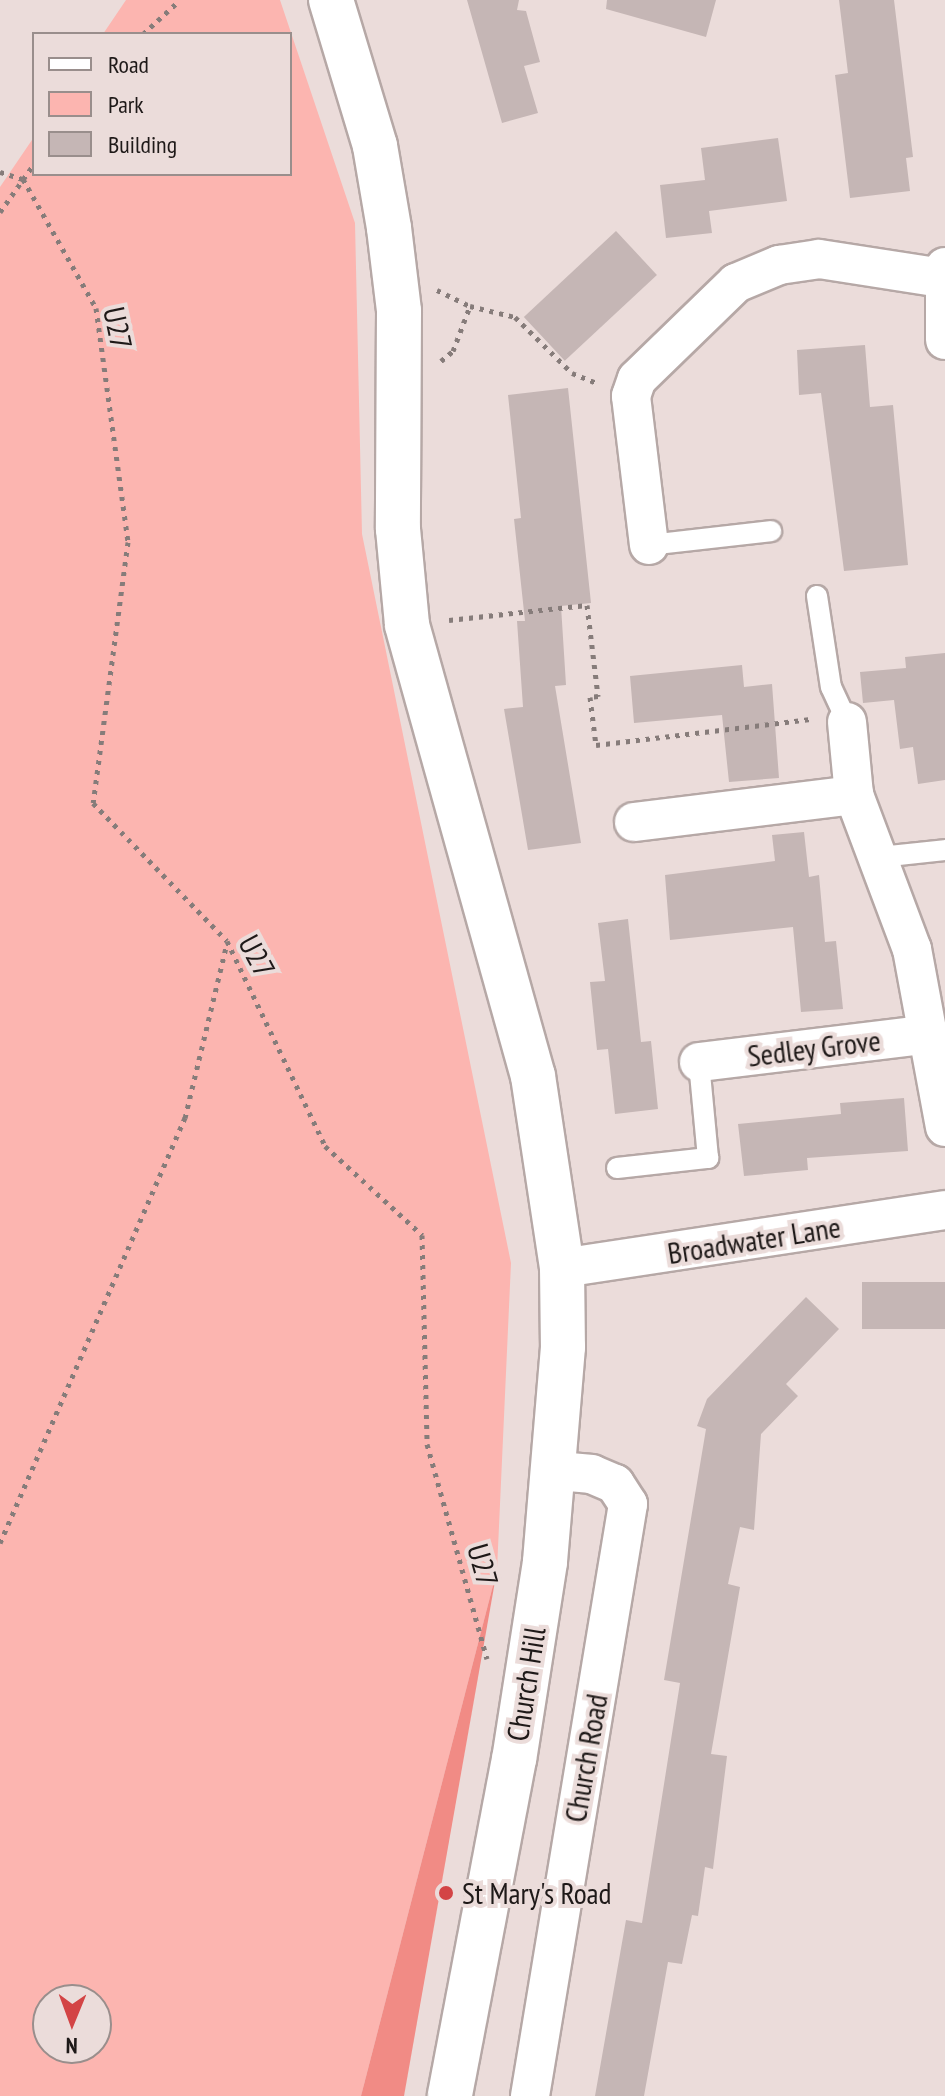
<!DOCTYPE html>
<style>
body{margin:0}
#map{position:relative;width:945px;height:2096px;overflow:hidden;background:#ebdcda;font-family:"PT Sans Narrow",sans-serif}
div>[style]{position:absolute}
.green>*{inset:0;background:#fcb5b0}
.forest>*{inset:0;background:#f18b85}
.building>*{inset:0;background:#c5b6b5;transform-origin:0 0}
.path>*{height:5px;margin-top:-2.5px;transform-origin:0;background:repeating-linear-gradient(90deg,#867c7a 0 4px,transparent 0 10px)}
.roads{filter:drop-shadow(2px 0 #b6a8a6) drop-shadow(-2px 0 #b6a8a6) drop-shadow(0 2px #b6a8a6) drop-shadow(0 -2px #b6a8a6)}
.lane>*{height:20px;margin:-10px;padding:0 10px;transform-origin:10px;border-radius:10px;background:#fff}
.street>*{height:38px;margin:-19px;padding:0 19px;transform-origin:19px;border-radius:19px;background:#fff}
.secondary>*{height:44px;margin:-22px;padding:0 22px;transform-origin:22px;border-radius:22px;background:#fff}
.dots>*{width:22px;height:22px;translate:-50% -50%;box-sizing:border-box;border:4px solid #ebdcda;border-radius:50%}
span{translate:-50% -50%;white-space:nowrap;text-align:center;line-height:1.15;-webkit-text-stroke:8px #ebdcda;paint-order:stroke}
.street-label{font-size:30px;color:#1e1918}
.poi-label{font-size:30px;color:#1e1918}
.left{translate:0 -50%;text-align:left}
.legend{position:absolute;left:32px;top:32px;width:260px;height:144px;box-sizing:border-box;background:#ebdcda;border:2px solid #998e8c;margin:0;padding:10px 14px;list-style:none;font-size:24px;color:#1e1918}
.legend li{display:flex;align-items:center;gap:16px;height:40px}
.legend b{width:40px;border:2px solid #998e8c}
.north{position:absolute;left:32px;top:1984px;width:80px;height:80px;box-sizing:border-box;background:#ebdcda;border:2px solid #998e8c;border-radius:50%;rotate:181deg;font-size:22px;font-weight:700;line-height:32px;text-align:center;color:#1e1918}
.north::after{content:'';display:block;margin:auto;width:28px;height:36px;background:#d34445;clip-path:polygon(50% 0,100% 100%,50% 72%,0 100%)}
</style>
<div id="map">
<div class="green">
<div style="clip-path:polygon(evenodd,126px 0,280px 0,355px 223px,362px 534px,511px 1263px,497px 1570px,361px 2096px,0 2096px,0 187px,34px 137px,34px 174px,290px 174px,290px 34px,103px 34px,126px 0,48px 2000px,96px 2000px,96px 2048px,48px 2048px,48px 2000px)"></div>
</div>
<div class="forest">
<div style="clip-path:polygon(497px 1570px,404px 2096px,361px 2096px)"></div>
</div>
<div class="building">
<div style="clip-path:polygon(467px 0,519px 0,517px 10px,526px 11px,540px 62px,524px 66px,538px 113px,502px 123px)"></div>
<div style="clip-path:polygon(607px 0,716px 0,706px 37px,606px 9px)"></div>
<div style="clip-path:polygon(839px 0,894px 0,913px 157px,906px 158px,910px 191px,850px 198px,835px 75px,848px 73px)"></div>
<div style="clip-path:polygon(778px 138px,787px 201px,709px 211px,712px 233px,666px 238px,660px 185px,705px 180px,701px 148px)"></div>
<div style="left:616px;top:231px;width:60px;height:126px;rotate:47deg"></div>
<div style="clip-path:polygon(865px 345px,870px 407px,893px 405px,908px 565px,844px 571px,821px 393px,799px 395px,797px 350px)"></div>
<div style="clip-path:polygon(568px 388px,591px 603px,561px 606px,566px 685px,555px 686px,581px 843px,528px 850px,504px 709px,523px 707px,517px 621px,525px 621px,514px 519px,521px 518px,508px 395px)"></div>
<div style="clip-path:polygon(945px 653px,945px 780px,918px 784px,913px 747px,900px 749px,894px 700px,863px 703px,860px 672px,906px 668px,905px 657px)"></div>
<div style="clip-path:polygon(742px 665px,744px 687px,772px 684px,779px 778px,729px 782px,722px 715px,634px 723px,630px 676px)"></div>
<div style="clip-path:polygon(804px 832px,809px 877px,819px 875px,825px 942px,836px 941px,843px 1009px,801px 1012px,793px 927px,670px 940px,665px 875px,775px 861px,772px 835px)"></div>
<div style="clip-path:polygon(628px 919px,641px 1042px,651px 1041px,658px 1109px,615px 1114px,608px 1049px,597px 1050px,590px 982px,605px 981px,598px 923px)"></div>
<div style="clip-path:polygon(904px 1098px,908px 1151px,807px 1158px,808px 1170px,744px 1176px,738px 1124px,841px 1114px,840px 1103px)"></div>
<div style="left:945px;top:1282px;width:47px;height:83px;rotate:90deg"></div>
<div style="clip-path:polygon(806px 1297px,839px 1329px,786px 1384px,798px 1396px,761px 1434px,754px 1530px,740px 1527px,728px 1584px,740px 1587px,711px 1754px,727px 1756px,713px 1869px,705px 1867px,698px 1916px,692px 1915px,682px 1964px,668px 1962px,644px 2096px,595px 2096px,626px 1920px,642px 1923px,680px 1683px,664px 1680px,706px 1429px,697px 1426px,707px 1399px)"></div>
</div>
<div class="path">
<div style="left:143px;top:34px;width:50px;rotate:-42.6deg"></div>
<div style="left:0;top:172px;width:24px;rotate:17deg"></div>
<div style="left:23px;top:179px;width:148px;rotate:60.5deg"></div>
<div style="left:96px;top:308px;width:236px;rotate:82.2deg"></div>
<div style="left:128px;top:542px;width:263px;rotate:97.6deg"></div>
<div style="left:93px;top:803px;width:192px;rotate:45.8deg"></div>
<div style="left:227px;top:941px;width:227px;rotate:64.4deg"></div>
<div style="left:325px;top:1146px;width:132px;rotate:42.5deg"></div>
<div style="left:422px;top:1235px;width:209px;rotate:88.6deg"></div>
<div style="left:427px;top:1444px;width:223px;rotate:74.4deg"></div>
<div style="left:0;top:212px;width:59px;rotate:-54.7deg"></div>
<div style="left:437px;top:290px;width:37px;rotate:26deg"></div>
<div style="left:470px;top:306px;width:46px;rotate:13.7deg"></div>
<div style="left:515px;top:317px;width:80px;rotate:44.5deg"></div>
<div style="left:572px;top:373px;width:27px;rotate:22deg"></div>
<div style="left:441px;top:361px;width:16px;rotate:-40deg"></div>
<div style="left:453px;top:351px;width:48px;rotate:-69.3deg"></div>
<div style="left:449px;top:620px;width:139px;rotate:-6.2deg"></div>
<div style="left:587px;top:605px;width:92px;rotate:83.1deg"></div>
<div style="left:598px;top:696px;width:8px;rotate:173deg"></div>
<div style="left:590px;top:697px;width:48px;rotate:82.9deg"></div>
<div style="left:596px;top:745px;width:216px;rotate:-6.9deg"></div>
<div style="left:0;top:1543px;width:464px;rotate:-66.5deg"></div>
<div style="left:185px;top:1118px;width:180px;rotate:-76.5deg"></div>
</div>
<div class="roads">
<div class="lane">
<div style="left:649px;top:545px;width:123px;rotate:-6.5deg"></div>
<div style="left:817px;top:596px;width:92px;rotate:81.3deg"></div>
<div style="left:831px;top:687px;width:38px;rotate:65deg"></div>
<div style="left:880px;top:857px;width:65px;rotate:-6.1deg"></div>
<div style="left:617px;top:1168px;width:92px;rotate:-6.3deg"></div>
<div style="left:708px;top:1158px;width:96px;rotate:-95.4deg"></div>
</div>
<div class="street">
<div style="left:945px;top:267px;width:73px;rotate:90deg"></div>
<div style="left:649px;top:545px;width:150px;rotate:-96.9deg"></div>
<div style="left:631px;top:396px;width:18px;rotate:-71deg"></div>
<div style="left:637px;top:379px;width:138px;rotate:-44.1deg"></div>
<div style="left:736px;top:283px;width:47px;rotate:-22.7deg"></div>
<div style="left:779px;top:265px;width:40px;rotate:-8.5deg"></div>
<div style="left:819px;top:259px;width:124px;rotate:8.8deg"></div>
<div style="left:847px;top:722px;width:73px;rotate:84.5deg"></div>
<div style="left:854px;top:795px;width:165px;rotate:69.4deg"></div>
<div style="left:912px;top:949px;width:181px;rotate:79.5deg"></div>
<div style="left:634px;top:822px;width:222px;rotate:-7deg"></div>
<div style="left:699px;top:1062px;width:232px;rotate:-6.9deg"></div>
<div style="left:562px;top:1268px;width:387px;rotate:-8.6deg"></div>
<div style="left:530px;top:2096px;width:600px;rotate:-80.6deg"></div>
<div style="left:628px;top:1504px;width:24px;rotate:-123deg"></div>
<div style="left:615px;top:1484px;width:25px;rotate:-157deg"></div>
<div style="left:592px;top:1474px;width:37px;rotate:-175deg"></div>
</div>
<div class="secondary">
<div style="left:331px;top:0;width:152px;rotate:73.2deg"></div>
<div style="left:375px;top:146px;width:83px;rotate:80.3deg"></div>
<div style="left:389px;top:228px;width:84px;rotate:83.1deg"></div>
<div style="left:399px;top:311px;width:218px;rotate:90.3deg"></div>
<div style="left:398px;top:529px;width:96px;rotate:84.6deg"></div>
<div style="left:407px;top:625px;width:468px;rotate:74.4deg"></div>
<div style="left:533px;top:1076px;width:194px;rotate:81.4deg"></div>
<div style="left:562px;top:1268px;width:79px;rotate:89.3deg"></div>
<div style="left:563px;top:1347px;width:216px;rotate:94.8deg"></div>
<div style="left:545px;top:1562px;width:199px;rotate:98.9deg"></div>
<div style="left:514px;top:1759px;width:343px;rotate:100.8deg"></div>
</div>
</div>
<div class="dots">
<div style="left:446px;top:1893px;background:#d34445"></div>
</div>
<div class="street-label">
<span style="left:118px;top:328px;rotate:78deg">U27</span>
<span style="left:257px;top:956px;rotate:62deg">U27</span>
<span style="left:814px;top:1048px;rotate:-7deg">Sedley Grove</span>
<span style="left:754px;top:1240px;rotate:-9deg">Broadwater Lane</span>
<span style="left:483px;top:1565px;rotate:74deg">U27</span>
<span style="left:526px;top:1684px;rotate:-81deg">Church Hill</span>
<span style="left:586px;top:1758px;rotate:-80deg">Church Road</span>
</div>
<div class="poi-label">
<span class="left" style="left:462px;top:1893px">St Mary's Road</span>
</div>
<ul class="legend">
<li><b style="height:10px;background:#fff"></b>Road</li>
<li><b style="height:22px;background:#fcb5b0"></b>Park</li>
<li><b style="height:22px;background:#c5b6b5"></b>Building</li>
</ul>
<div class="north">N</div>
</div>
